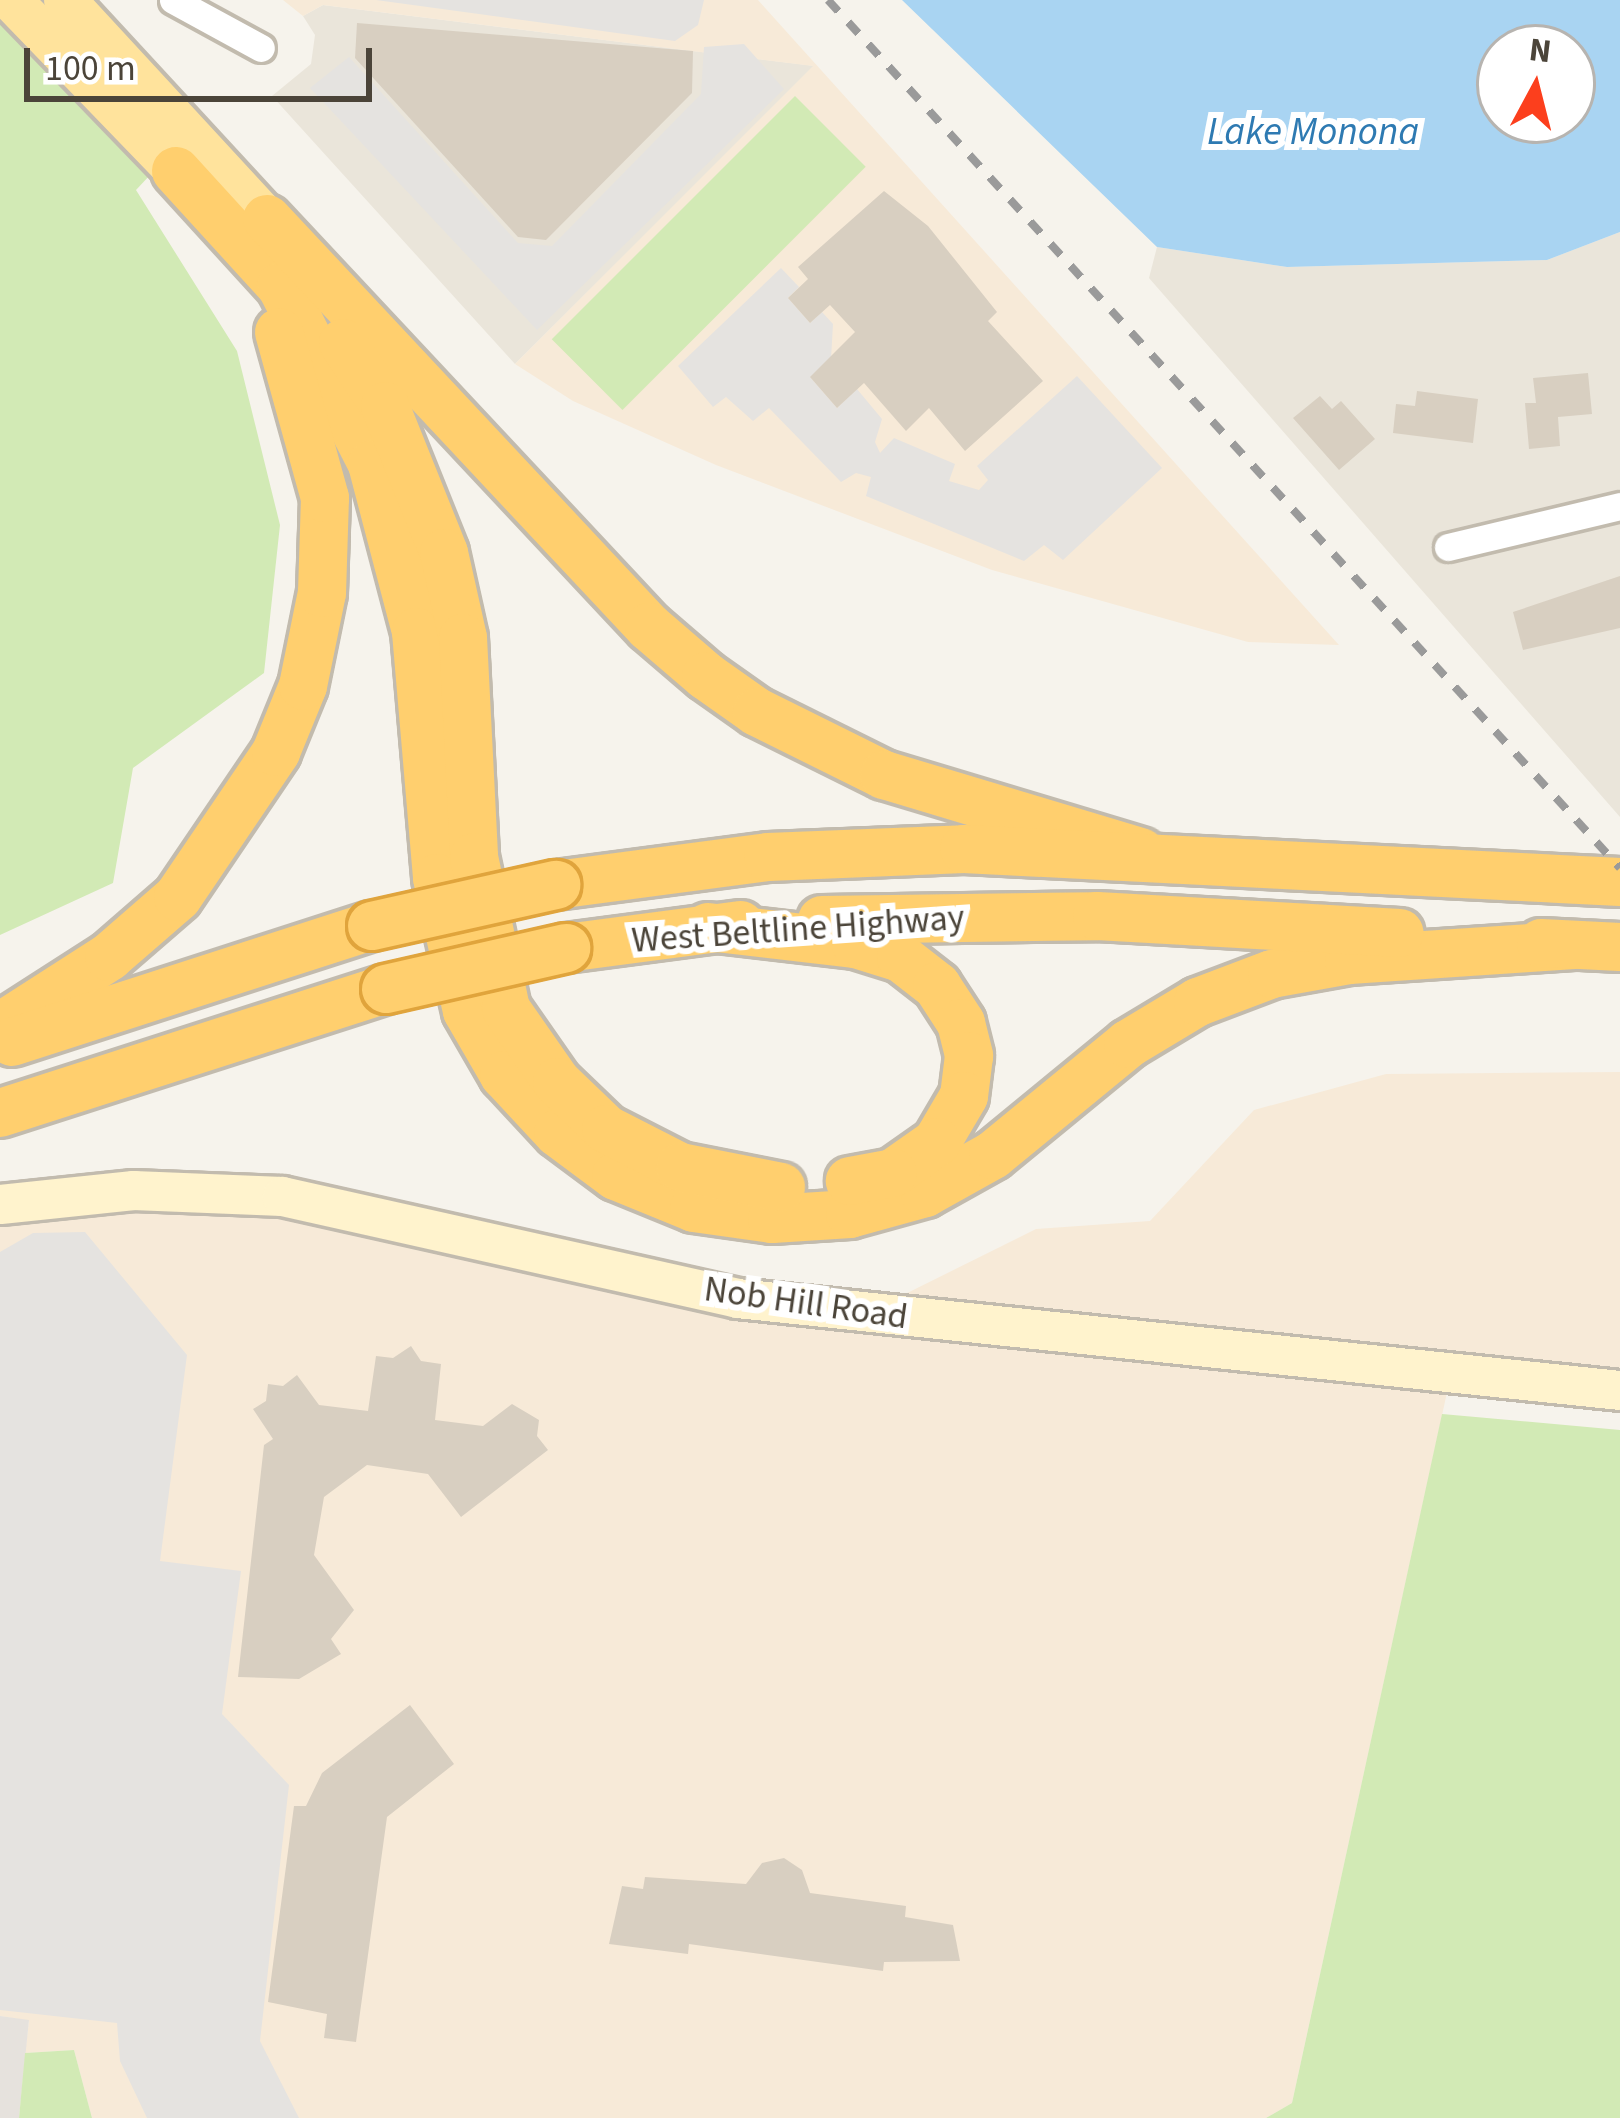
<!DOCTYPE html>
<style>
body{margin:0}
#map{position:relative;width:1620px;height:2118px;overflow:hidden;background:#f6f3ec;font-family:"Source Sans 3",sans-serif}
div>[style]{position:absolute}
.residential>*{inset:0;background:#eae5da}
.commercial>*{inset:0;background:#f7ead8}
.industrial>*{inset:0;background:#e6e2dd}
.green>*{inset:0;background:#d2eab5;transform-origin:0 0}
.parking>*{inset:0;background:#e5e3e0}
.water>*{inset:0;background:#a9d4f2}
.building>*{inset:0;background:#d8cfc1}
.roads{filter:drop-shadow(3px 0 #c2bbae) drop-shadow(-3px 0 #c2bbae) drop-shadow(0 3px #c2bbae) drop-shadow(0 -3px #c2bbae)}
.street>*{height:27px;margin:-13.5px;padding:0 13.5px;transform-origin:13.5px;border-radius:13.5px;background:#fff}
.secondary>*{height:39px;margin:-19.5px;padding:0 19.5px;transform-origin:19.5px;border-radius:19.5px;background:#fff3cd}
.primary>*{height:42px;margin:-21px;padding:0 21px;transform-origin:21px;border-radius:21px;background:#ffe39c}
.highway>*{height:48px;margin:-24px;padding:0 24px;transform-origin:24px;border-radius:24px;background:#ffcf6e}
.rail>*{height:8px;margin-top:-4px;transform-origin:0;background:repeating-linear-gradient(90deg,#9a9a9a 0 15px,transparent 0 30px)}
.bridges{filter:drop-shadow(3px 0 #e0a43c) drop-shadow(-3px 0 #e0a43c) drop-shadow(0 3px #e0a43c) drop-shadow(0 -3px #e0a43c)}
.highway-bridge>*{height:48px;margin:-24px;padding:0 24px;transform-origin:24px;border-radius:24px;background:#ffcf6e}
span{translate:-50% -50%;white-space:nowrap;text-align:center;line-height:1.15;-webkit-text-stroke:12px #fff;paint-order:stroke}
.street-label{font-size:36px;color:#4b4439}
.water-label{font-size:39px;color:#2e7ab2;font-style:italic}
.north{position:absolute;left:1476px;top:24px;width:120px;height:120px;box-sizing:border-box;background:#fff;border:3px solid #b7b4b0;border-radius:50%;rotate:7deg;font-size:33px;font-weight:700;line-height:48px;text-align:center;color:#4b4439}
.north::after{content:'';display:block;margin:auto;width:42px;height:54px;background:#fc3f1d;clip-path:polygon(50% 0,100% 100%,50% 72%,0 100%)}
.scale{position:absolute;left:24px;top:48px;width:348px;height:54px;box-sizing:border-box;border:6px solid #4b4439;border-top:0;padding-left:15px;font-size:36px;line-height:42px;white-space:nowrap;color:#4b4439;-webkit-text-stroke:9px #fff;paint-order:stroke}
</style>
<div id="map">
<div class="residential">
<div style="clip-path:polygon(323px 5px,815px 66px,515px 364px,272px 96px,311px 64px,315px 35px,303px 16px)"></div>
<div style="clip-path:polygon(1620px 232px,1620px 817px,1149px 278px,1157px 247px,1287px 267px,1547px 260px)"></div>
</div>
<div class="commercial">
<div style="clip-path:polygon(283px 0,758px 0,1339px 645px,1248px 642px,992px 570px,716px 465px,573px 401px,515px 364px,813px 66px,323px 5px,303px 16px)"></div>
<div style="clip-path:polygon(1620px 1072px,1620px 1390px,1451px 1374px,1292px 2103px,1266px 2118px,92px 2118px,74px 2050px,25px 2053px,29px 2021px,0 2016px,0 1204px,133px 1190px,867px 1313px,1036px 1229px,1150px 1221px,1254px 1110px,1386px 1074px)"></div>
</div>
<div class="industrial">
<div style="clip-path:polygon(0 2016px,29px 2020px,19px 2118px,0 2118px)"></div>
</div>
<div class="green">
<div style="clip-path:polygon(0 15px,151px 174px,136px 190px,237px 351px,280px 525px,264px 673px,133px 768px,113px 883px,0 935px)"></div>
<div style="left:795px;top:96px;width:100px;height:344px;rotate:45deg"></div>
<div style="clip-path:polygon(1442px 1414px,1620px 1430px,1620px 2118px,1266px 2118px,1292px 2103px)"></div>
<div style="clip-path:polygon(74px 2050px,92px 2118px,19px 2118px,25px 2053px)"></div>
</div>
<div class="parking">
<div style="clip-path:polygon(376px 0,704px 0,698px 25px,675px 41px)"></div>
<div style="clip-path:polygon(744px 44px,784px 89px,537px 330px,310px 88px,349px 57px,518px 243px,552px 246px,701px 94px,704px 47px)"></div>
<div style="clip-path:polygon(781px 268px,799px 287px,788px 298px,810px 323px,822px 312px,833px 324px,831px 359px,811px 378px,837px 408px,857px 389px,882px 419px,875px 442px,880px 453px,894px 438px,955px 464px,949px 481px,979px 490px,988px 480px,977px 466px,1077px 376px,1162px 468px,1063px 560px,1044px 545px,1024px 561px,866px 496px,871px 477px,856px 473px,841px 482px,769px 408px,753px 421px,726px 397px,713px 407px,678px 366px)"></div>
<div style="clip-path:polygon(85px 1232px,187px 1355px,160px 1561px,241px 1571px,222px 1714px,289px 1785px,260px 2041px,299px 2118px,147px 2118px,120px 2061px,117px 2023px,0 2010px,0 1252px,33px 1233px)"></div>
</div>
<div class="water">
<div style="clip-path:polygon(evenodd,902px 0,1620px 0,1620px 232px,1547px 260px,1287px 267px,1157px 247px,902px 0,1500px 48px,1572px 48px,1572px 120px,1500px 120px,1500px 48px)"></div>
</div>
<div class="building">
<div style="clip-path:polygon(357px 23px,693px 51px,692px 93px,546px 240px,518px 237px,355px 58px)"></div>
<div style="clip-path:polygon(884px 191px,928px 226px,997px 312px,988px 321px,1043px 381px,965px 451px,929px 408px,906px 431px,864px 383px,837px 408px,810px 377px,855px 332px,830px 305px,810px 323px,788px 298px,808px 279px,798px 267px)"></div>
<div style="clip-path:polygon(1588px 373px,1592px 414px,1558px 417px,1560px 446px,1529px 449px,1525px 403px,1536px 403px,1533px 378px)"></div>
<div style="clip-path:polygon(1417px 391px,1478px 399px,1473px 443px,1393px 433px,1396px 404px,1415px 406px)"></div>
<div style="clip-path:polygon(1320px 396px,1332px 409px,1341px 401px,1375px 439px,1339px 470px,1293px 418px)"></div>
<div style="clip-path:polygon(1620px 576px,1620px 628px,1523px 650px,1513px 612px)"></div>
<div style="clip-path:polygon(411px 1346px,421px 1361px,441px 1364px,435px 1420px,483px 1426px,512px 1404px,539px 1420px,537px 1436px,548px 1450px,461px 1517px,428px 1474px,367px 1465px,324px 1497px,314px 1555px,354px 1610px,331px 1639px,341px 1654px,299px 1679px,238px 1677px,264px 1445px,273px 1439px,253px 1409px,266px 1401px,268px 1384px,283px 1386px,297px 1375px,319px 1405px,368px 1411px,376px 1356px,393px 1358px)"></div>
<div style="clip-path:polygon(410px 1705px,454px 1764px,387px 1817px,356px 2042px,324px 2038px,327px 2014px,268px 2002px,294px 1806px,306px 1806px,322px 1773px)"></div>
<div style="clip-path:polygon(784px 1858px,802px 1870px,810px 1893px,906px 1906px,905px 1917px,953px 1925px,960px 1961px,884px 1962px,883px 1971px,689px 1944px,688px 1954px,609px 1944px,622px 1886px,643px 1889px,645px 1877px,746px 1884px,762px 1863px)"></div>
</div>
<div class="roads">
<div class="street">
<div style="left:173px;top:0;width:100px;rotate:28.6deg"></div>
<div style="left:1448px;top:547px;width:177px;rotate:-13.4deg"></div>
</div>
<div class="secondary">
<div style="left:0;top:1204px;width:134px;rotate:-6deg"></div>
<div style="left:133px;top:1190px;width:149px;rotate:2.3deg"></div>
<div style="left:282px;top:1196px;width:466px;rotate:12.6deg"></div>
<div style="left:737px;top:1298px;width:888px;rotate:5.95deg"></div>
</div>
<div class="primary">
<div style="left:11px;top:0;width:238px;rotate:46deg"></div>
<div style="left:65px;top:0;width:298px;rotate:47.3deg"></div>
</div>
<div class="highway">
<div style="left:176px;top:171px;width:156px;rotate:47.6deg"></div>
<div style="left:281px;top:286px;width:200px;rotate:62.9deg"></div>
<div style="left:372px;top:464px;width:174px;rotate:75.3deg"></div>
<div style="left:416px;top:632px;width:247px;rotate:85.1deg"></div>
<div style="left:437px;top:878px;width:136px;rotate:77.3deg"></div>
<div style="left:467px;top:1011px;width:74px;rotate:60deg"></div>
<div style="left:504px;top:1075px;width:79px;rotate:47deg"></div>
<div style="left:558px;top:1133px;width:72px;rotate:36.6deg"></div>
<div style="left:616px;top:1176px;width:84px;rotate:22.3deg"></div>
<div style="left:694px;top:1208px;width:79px;rotate:8deg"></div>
<div style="left:772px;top:1219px;width:78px;rotate:-3.7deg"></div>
<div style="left:850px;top:1214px;width:78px;rotate:-15.6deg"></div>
<div style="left:925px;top:1193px;width:78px;rotate:-29.2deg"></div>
<div style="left:993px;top:1155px;width:175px;rotate:-39.4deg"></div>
<div style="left:1128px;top:1044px;width:82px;rotate:-31deg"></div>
<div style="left:1198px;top:1002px;width:79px;rotate:-20.7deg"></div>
<div style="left:1272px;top:974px;width:78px;rotate:-10.3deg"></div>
<div style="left:1349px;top:960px;width:225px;rotate:-3.8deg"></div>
<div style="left:267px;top:219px;width:559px;rotate:46.89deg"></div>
<div style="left:649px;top:627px;width:75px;rotate:40.7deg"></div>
<div style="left:706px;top:676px;width:62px;rotate:35.2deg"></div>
<div style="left:757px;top:712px;width:142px;rotate:26.4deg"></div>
<div style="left:884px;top:775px;width:268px;rotate:16.7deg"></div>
<div style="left:343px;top:343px;width:76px;rotate:56.3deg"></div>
<div style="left:385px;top:406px;width:158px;rotate:68.1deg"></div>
<div style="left:444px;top:553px;width:87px;rotate:77.4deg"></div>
<div style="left:463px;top:638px;width:219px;rotate:87.1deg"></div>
<div style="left:474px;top:857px;width:155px;rotate:78.1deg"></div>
<div style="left:506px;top:1009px;width:89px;rotate:55.1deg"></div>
<div style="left:557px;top:1082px;width:68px;rotate:43.8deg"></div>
<div style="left:606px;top:1129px;width:83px;rotate:27.2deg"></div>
<div style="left:680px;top:1167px;width:103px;rotate:11.2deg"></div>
<div style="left:556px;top:885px;width:214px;rotate:-7.5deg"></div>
<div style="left:768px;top:857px;width:196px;rotate:-2.3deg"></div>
<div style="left:964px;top:849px;width:657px;rotate:2.88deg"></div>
<div style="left:822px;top:920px;width:275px;rotate:-0.8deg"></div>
<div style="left:1097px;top:916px;width:303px;rotate:3.2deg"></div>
<div style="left:708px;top:927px;width:149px;rotate:6.6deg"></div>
<div style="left:856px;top:944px;width:47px;rotate:17.3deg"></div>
<div style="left:901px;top:958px;width:46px;rotate:37.9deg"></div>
<div style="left:937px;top:986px;width:44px;rotate:57deg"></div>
<div style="left:961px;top:1023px;width:34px;rotate:76deg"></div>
<div style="left:969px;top:1056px;width:40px;rotate:97.1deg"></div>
<div style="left:964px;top:1096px;width:53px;rotate:120.4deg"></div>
<div style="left:937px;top:1142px;width:54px;rotate:144.8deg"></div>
<div style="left:893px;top:1173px;width:44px;rotate:169.5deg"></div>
<div style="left:1541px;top:943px;width:79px;rotate:2.9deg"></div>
<div style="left:566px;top:948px;width:176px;rotate:-7.5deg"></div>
<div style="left:0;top:1027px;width:130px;rotate:-32.7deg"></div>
<div style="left:109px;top:957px;width:91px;rotate:-41deg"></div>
<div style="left:178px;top:897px;width:175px;rotate:-55.9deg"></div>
<div style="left:276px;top:752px;width:71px;rotate:-67.8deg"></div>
<div style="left:303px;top:686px;width:95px;rotate:-78.5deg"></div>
<div style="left:322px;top:593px;width:95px;rotate:-88.2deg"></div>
<div style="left:325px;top:498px;width:172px;rotate:-105.5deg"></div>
<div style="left:12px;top:1042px;width:378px;rotate:-17.9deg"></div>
<div style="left:0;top:1113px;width:405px;rotate:-17.8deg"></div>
</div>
</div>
<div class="rail">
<div style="left:828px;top:0;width:1175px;rotate:47.62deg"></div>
</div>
<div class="bridges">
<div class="highway-bridge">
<div style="left:372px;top:926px;width:189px;rotate:-12.6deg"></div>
<div style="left:386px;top:989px;width:185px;rotate:-12.8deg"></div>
</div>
</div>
<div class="street-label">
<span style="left:798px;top:929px;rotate:-4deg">West Beltline Highway</span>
<span style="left:806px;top:1303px;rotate:8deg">Nob Hill Road</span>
</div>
<div class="water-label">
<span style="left:1313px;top:132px">Lake Monona</span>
</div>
<div class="north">N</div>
<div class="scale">100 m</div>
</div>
